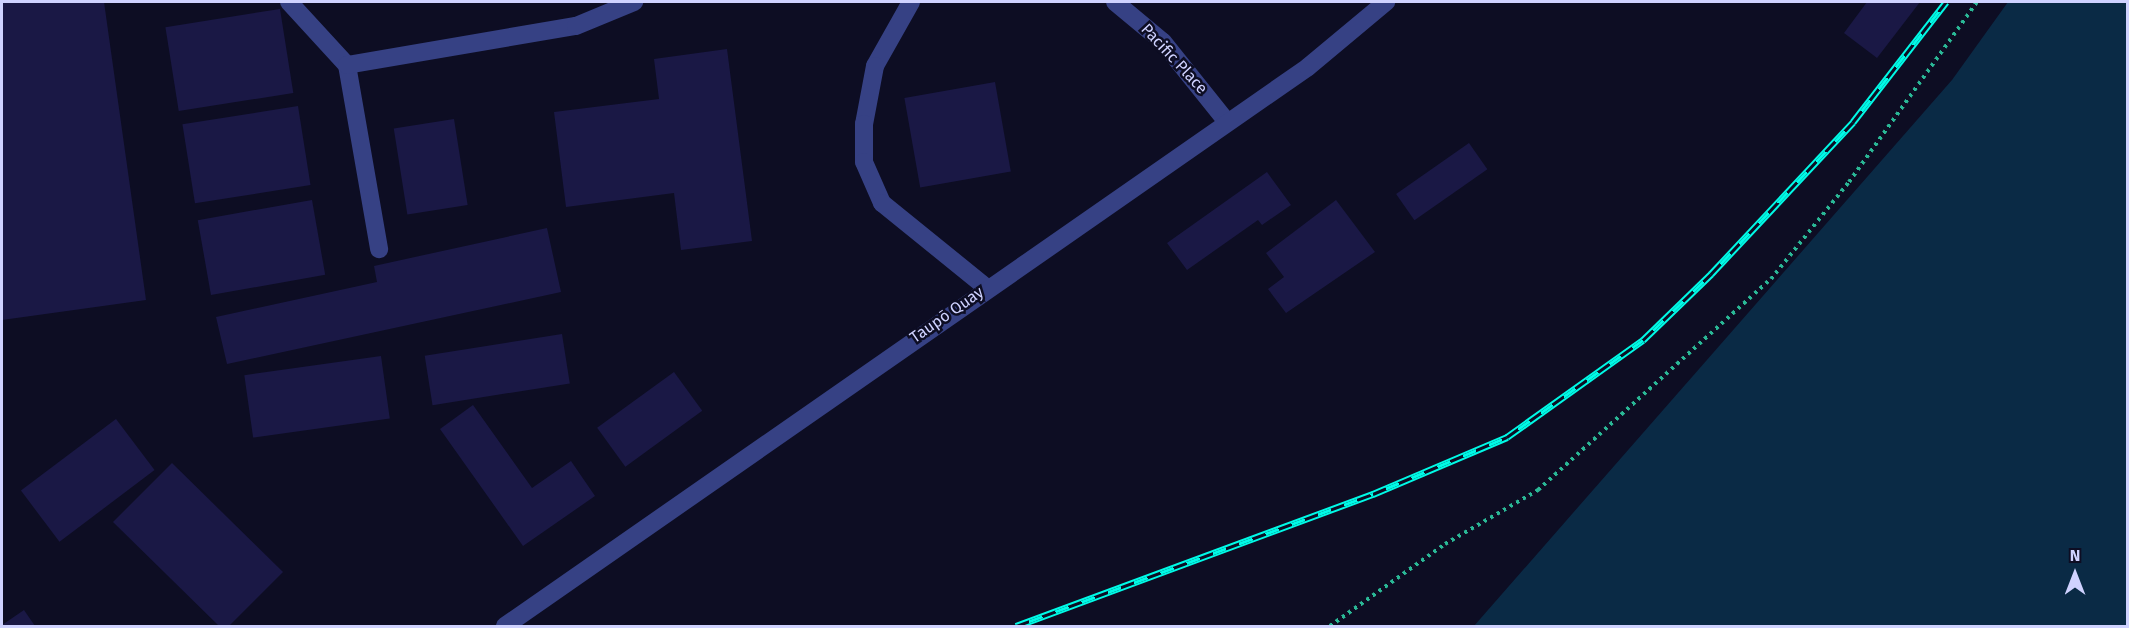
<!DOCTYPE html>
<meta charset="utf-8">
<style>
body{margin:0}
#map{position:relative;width:2129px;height:628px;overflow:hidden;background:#0d0d23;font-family:"Fira Sans",sans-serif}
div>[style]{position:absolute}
.water>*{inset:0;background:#0a2a45}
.building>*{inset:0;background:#1a1845;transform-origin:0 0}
.path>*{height:4px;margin-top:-2px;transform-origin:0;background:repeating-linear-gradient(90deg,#2ab896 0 3px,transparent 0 7.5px)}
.minor>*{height:18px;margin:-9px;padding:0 9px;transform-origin:9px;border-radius:9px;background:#364184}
.rail>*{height:7px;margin-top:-3.5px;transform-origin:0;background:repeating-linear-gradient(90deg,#0d0d23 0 14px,#00fae6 0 28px);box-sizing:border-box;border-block:2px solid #00fae6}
span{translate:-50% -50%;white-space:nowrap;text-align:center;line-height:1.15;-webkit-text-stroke:5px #0d0d23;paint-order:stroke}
.street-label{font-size:16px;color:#cfd2ff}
.frame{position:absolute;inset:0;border:3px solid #cfd2ff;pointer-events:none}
.north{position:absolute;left:2045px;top:544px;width:60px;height:60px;-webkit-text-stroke:4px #0d0d23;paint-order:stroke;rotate:0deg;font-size:16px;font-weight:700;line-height:24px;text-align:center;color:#cfd2ff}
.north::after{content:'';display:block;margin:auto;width:21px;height:27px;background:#cfd2ff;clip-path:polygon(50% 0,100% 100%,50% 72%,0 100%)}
</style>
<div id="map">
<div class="water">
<div style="clip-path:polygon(2008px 2px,2127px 2px,2127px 626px,1474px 626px,1952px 80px)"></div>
</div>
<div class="building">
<div style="clip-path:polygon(2px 2px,104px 2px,146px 300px,2px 320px)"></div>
<div style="clip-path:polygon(1867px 2px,1920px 2px,1877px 58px,1844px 33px)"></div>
<div style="left:280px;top:9px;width:85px;height:116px;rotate:81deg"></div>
<div style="clip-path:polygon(727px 49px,752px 241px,681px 250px,674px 193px,566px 207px,554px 112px,659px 99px,654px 59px)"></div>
<div style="left:995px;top:82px;width:91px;height:92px;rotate:80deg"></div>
<div style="left:298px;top:106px;width:80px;height:117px;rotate:81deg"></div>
<div style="left:454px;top:119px;width:87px;height:61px;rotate:81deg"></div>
<div style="left:1469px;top:143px;width:32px;height:89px;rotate:55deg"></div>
<div style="clip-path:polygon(1267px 172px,1291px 205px,1262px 225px,1258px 220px,1187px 270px,1167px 243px)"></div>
<div style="left:312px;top:200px;width:76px;height:116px;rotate:80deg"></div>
<div style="clip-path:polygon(1336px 200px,1375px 252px,1286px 313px,1268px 289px,1284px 277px,1266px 253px)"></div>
<div style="clip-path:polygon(547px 228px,561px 292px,227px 364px,216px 317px,377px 282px,374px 266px)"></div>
<div style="left:562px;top:334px;width:50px;height:139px;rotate:81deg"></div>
<div style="left:381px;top:356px;width:63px;height:138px;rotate:82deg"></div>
<div style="left:674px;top:372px;width:48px;height:95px;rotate:54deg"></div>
<div style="clip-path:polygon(473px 405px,532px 488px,571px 461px,595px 496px,523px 546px,440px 429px)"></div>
<div style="left:116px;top:419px;width:64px;height:119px;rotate:53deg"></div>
<div style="clip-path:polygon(172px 463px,283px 572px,229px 626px,219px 626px,113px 522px)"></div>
<div style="clip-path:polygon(24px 610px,35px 626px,2px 626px,2px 625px)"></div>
</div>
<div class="path">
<div style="left:1330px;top:626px;width:141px;rotate:-35.5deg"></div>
<div style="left:1445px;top:544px;width:108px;rotate:-30.1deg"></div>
<div style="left:1538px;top:490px;width:314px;rotate:-42.2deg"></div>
<div style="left:1771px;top:279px;width:124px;rotate:-51.2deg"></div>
<div style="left:1849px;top:182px;width:221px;rotate:-54.6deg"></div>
</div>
<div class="minor">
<div style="left:289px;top:2px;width:86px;rotate:47.4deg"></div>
<div style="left:347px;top:65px;width:187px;rotate:80.1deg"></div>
<div style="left:911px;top:2px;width:73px;rotate:119.4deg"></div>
<div style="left:875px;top:66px;width:59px;rotate:100.7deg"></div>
<div style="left:864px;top:124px;width:38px;rotate:90deg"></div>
<div style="left:864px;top:162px;width:45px;rotate:66.3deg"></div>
<div style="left:882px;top:203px;width:135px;rotate:39deg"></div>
<div style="left:1115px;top:2px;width:62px;rotate:39.8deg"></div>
<div style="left:1163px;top:42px;width:102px;rotate:51.3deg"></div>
<div style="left:347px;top:65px;width:232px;rotate:-9.7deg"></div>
<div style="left:576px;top:26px;width:63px;rotate:-22.5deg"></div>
<div style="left:505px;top:626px;width:978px;rotate:-34.84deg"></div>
<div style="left:1308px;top:67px;width:102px;rotate:-39.8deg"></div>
</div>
<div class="rail">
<div style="left:1016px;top:626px;width:381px;rotate:-20.3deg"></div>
<div style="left:1373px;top:494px;width:146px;rotate:-23deg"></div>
<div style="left:1507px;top:437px;width:167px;rotate:-35.5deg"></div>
<div style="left:1643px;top:340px;width:95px;rotate:-44.1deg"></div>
<div style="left:1711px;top:274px;width:208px;rotate:-46.9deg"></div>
<div style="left:1853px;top:122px;width:152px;rotate:-52.2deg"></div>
</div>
<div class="street-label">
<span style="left:1174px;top:59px;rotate:47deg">Pacific Place</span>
<span style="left:947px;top:315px;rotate:-35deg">Taupō Quay</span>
</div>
<div class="frame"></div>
<div class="north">N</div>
</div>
